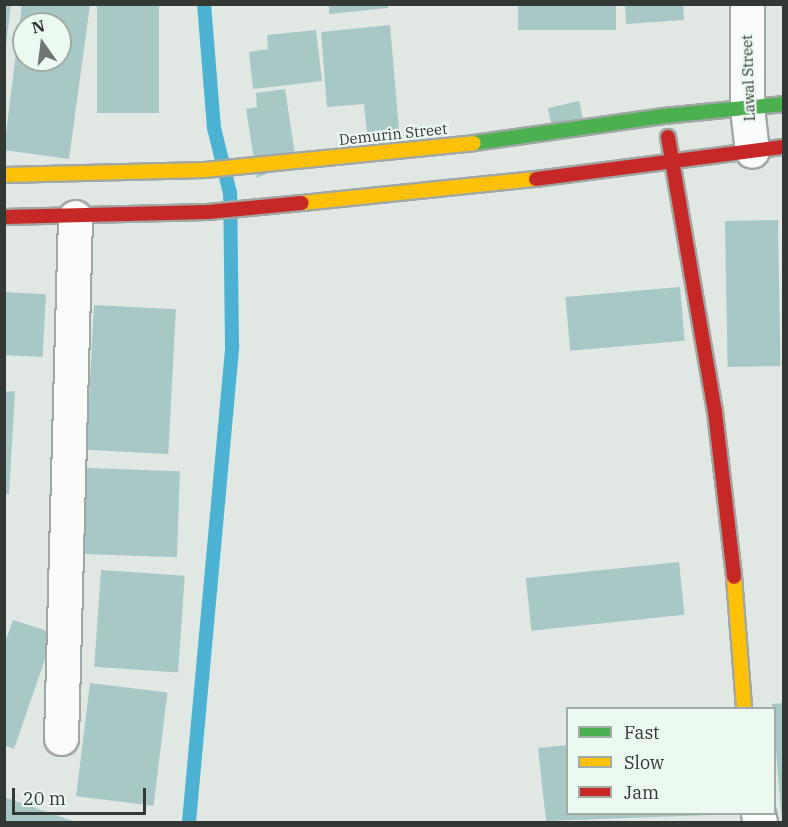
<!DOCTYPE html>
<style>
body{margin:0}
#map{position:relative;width:788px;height:827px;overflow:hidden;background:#e1e8e4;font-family:"IBM Plex Serif",serif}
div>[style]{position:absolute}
.stream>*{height:14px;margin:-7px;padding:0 7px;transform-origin:7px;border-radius:7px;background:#4db2d1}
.building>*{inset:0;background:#a8c8c6;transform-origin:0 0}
.roads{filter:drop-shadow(2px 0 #a1a7a4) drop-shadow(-2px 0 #a1a7a4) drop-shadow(0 2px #a1a7a4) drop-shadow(0 -2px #a1a7a4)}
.street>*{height:33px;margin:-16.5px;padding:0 16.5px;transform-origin:16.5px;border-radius:16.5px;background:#fafcfb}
.fast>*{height:14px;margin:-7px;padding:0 7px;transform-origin:7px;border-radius:7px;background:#4caf50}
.slow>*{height:14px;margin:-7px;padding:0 7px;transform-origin:7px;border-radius:7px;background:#ffc107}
.jam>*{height:14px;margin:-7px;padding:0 7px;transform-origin:7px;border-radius:7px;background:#c62828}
span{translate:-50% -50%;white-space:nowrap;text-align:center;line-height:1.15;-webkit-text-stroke:4.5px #ecf9f1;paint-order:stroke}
.street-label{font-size:15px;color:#333835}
.frame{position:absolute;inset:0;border:6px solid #333835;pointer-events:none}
.legend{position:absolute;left:566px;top:707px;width:210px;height:108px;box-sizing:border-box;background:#ecf9f1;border:2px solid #a2aca6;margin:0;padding:8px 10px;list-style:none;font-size:18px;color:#333835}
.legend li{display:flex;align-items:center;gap:12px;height:30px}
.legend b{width:30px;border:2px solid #a2aca6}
.north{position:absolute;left:12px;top:12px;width:60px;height:60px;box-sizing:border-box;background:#ecf9f1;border:2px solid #a2aca6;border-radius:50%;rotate:346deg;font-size:16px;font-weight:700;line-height:24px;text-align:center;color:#333835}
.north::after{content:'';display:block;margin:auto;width:21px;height:27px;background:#707672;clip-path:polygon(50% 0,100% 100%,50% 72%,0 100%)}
.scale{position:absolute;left:12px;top:788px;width:134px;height:27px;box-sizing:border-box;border:3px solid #333835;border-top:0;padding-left:8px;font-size:18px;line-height:21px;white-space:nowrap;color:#333835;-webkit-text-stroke:4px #ecf9f1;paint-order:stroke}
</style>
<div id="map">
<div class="stream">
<div style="left:189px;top:822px;width:478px;rotate:-84.8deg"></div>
<div style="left:232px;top:346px;width:153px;rotate:-90.7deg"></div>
<div style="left:230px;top:193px;width:67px;rotate:-103.8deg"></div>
<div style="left:214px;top:128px;width:124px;rotate:-94.6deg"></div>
</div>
<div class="building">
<div style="clip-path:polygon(4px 4px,11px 4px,6px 45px,4px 45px)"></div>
<div style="clip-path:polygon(evenodd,22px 4px,90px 5px,69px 159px,4px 150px,22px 4px,24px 24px,60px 24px,60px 60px,24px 60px,24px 24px)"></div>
<div style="left:97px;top:4px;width:62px;height:109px"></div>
<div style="clip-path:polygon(329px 4px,388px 4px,388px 8px,329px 14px)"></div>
<div style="left:518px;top:4px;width:98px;height:26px"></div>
<div style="clip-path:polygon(625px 4px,683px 4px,684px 20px,626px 24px)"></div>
<div style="clip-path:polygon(390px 25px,399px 130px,367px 133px,364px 104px,327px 107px,321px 32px)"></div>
<div style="clip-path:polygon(316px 30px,322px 81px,253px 89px,249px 52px,268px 49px,267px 35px)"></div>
<div style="clip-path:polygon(285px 89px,296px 161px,257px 178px,246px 109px,257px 107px,256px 93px)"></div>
<div style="left:579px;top:101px;width:17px;height:32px;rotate:77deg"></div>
<div style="left:778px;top:220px;width:146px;height:53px;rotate:89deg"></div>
<div style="left:680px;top:287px;width:54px;height:115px;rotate:85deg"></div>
<div style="left:4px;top:292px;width:42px;height:63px;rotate:3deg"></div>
<div style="left:94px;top:305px;width:82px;height:145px;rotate:3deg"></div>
<div style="clip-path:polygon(15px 391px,9px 494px,4px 494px,4px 392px)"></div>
<div style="left:87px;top:468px;width:93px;height:86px;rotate:2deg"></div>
<div style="left:679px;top:562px;width:53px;height:154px;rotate:84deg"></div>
<div style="left:101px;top:570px;width:84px;height:97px;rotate:4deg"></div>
<div style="clip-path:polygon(13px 620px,54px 633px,14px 749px,4px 745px,4px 645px)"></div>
<div style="left:90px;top:683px;width:78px;height:114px;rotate:7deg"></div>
<div style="clip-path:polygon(784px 703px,784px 822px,782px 822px,772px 704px)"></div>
<div style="clip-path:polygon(568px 745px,568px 814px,713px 815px,546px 821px,538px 748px)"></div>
<div style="clip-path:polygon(4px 797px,76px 822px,4px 822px)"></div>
</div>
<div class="roads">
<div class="street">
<div style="left:747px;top:4px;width:104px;rotate:90deg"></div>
<div style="left:747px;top:108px;width:43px;rotate:83.4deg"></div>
<div style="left:61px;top:738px;width:521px;rotate:-88.46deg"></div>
<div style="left:758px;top:814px;width:8px;rotate:76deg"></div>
</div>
<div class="fast">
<div style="left:474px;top:143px;width:192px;rotate:-8.1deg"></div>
<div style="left:664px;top:116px;width:121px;rotate:-5.7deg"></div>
</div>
<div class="slow">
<div style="left:4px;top:175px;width:201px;rotate:-1.4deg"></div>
<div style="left:205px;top:170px;width:270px;rotate:-5.7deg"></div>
<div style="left:302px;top:203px;width:235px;rotate:-5.9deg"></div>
<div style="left:734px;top:577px;width:131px;rotate:85.6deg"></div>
</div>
<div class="jam">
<div style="left:668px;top:137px;width:279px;rotate:80.3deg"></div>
<div style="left:715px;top:412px;width:166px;rotate:83.4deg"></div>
<div style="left:536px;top:179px;width:250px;rotate:-7.4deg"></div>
<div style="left:4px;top:217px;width:204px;rotate:-1.4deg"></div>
<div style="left:208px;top:212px;width:94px;rotate:-5.5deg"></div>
</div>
</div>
<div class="street-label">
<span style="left:748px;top:78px;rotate:-92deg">Lawal Street</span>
<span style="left:393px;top:134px;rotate:-6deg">Demurin Street</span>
</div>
<div class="frame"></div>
<ul class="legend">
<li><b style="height:8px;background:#4caf50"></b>Fast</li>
<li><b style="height:8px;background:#ffc107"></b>Slow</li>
<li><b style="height:8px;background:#c62828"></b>Jam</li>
</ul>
<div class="north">N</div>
<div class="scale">20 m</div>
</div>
